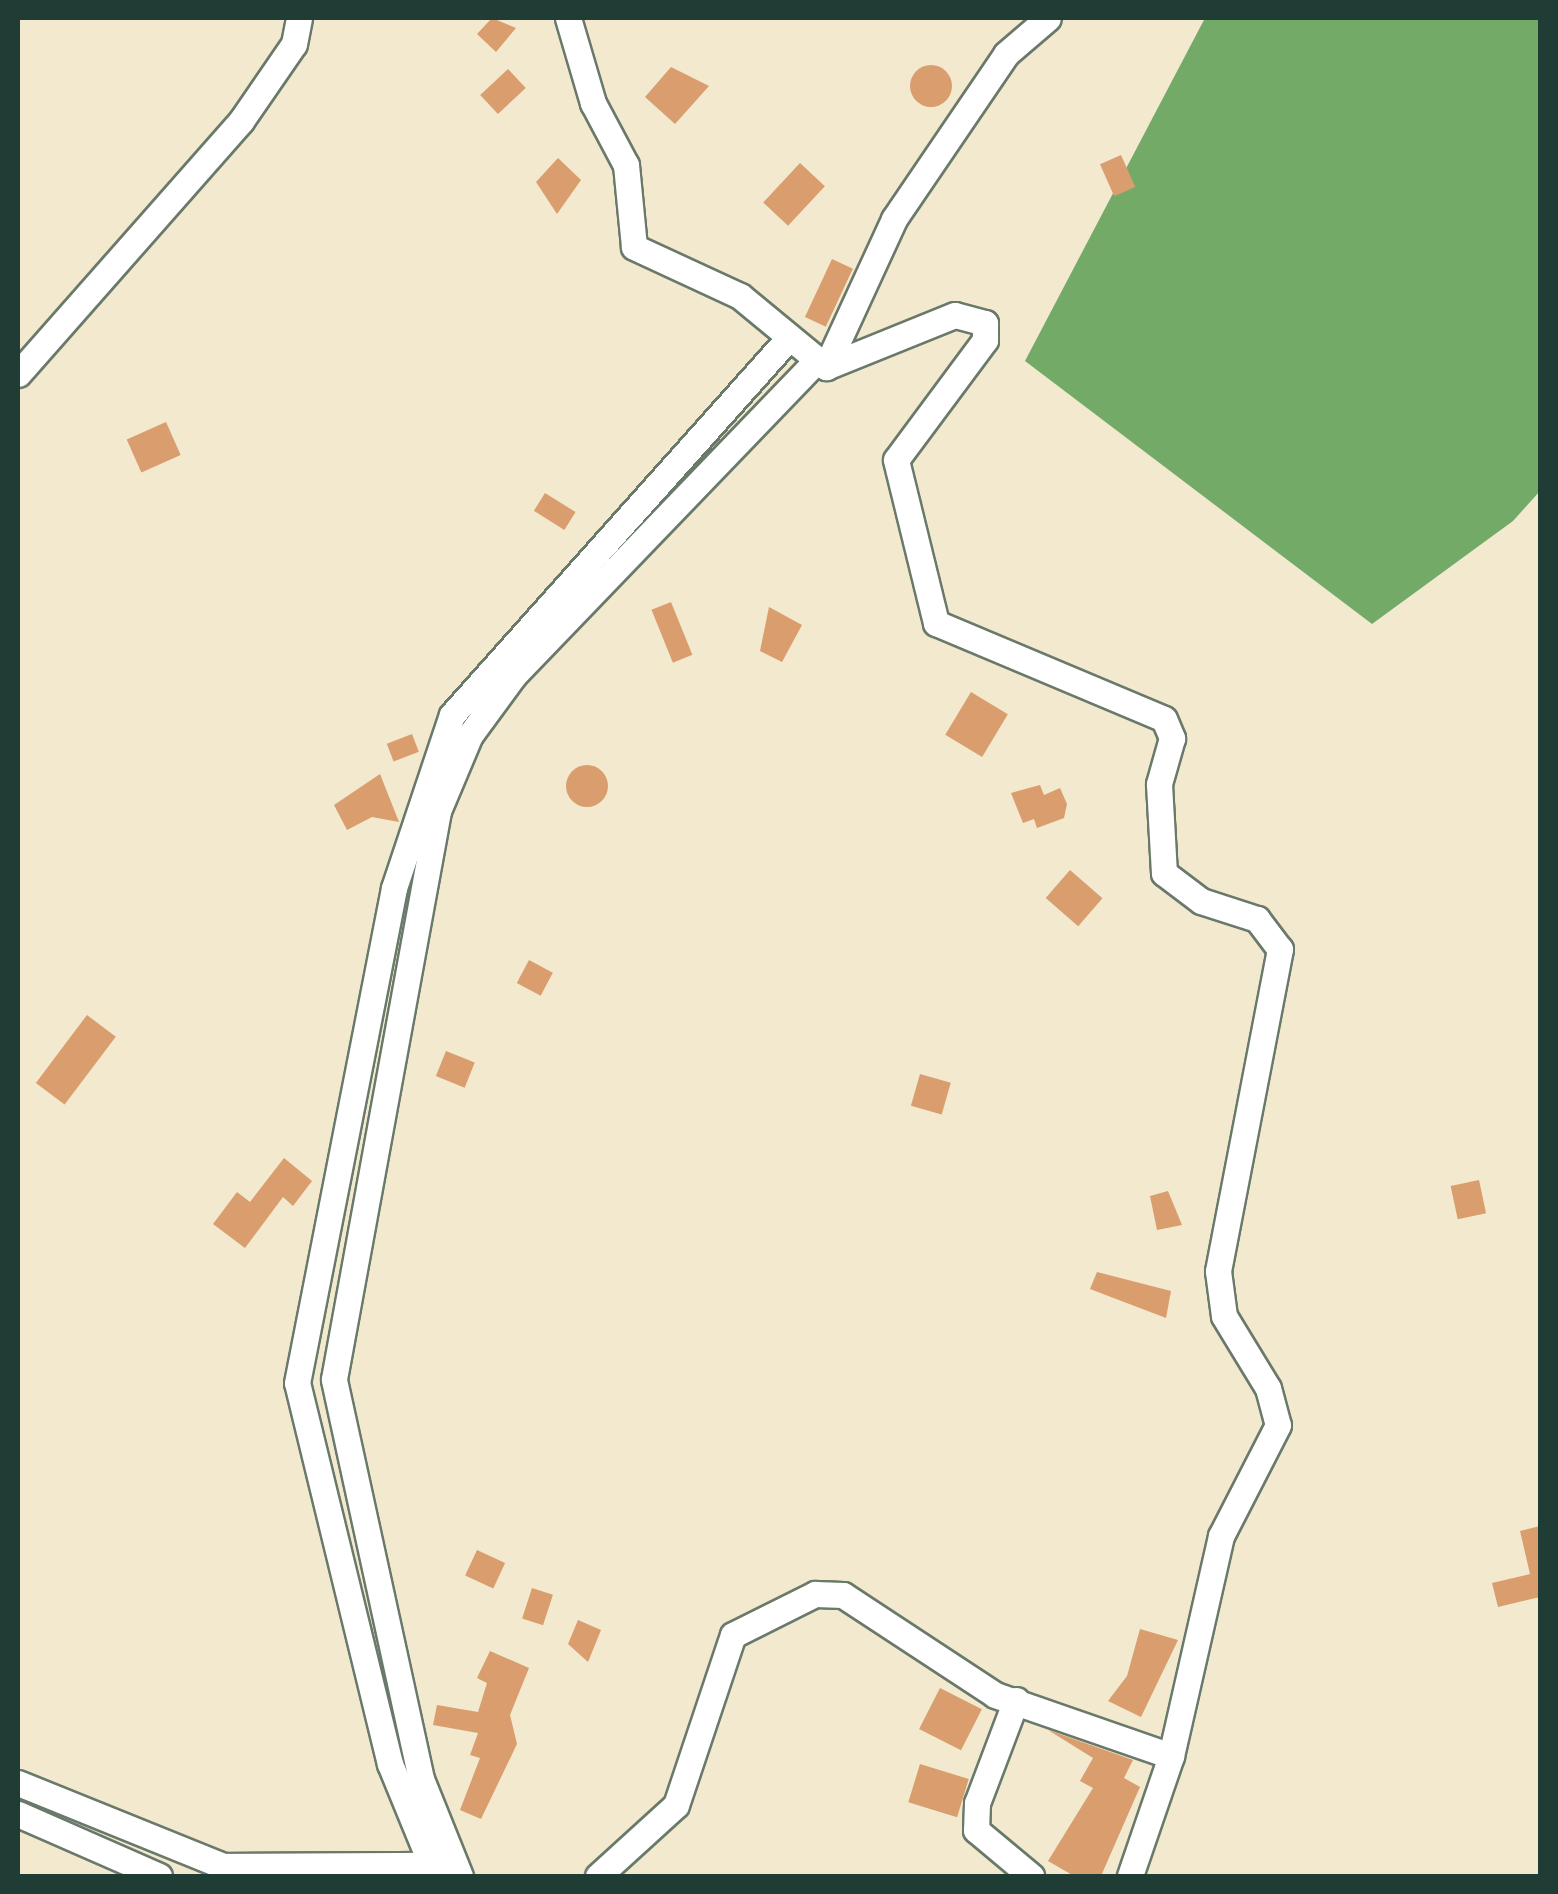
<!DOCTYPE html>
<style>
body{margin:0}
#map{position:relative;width:1558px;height:1894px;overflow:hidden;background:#f2e9cf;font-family:"IM FELL DW Pica",serif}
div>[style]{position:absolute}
.forest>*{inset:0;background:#74aa68}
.building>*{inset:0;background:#d99d6e;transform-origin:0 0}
.round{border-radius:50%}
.roads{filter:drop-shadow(2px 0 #69796a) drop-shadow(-2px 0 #69796a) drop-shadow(0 2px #69796a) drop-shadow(0 -2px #69796a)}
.minor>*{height:25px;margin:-12.5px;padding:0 12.5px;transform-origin:12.5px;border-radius:12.5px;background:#fff}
span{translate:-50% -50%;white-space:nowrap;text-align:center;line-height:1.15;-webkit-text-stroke:9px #fcf5e5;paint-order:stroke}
.frame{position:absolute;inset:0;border:20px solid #1f3d34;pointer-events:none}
</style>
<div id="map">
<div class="forest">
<div style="clip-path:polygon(1205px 18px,1540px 18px,1540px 491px,1513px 521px,1372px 624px,1025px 361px)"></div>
</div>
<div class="building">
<div style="clip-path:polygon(492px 18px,516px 28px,496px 52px,477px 34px)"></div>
<div class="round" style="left:910px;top:65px;width:42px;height:42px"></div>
<div style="clip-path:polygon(671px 67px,709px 86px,675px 124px,645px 97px)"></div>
<div style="left:508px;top:69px;width:26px;height:38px;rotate:47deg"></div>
<div style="left:1121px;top:155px;width:35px;height:23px;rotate:66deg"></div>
<div style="clip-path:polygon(558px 158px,581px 180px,557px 214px,536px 182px)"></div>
<div style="left:800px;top:163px;width:34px;height:54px;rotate:43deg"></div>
<div style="left:832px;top:259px;width:23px;height:64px;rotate:25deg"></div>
<div style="left:166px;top:422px;width:36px;height:43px;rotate:66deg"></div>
<div style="left:545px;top:493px;width:36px;height:21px;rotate:32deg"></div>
<div style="left:671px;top:602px;width:57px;height:21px;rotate:68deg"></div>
<div style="clip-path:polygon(769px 607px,802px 625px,782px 662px,760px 651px)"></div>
<div style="left:971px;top:692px;width:43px;height:50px;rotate:31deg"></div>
<div style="left:412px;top:734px;width:19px;height:27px;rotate:69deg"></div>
<div class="round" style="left:566px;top:765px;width:42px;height:42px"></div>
<div style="clip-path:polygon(380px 774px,399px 822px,372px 817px,347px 830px,334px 805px)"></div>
<div style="clip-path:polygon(1040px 785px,1044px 795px,1060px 788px,1067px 804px,1064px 818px,1037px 828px,1034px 819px,1023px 823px,1011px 793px)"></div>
<div style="left:1070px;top:870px;width:43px;height:37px;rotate:41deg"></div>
<div style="left:529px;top:960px;width:27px;height:26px;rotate:28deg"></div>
<div style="left:87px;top:1015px;width:36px;height:85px;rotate:37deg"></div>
<div style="left:446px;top:1051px;width:31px;height:27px;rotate:22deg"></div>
<div style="left:920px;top:1074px;width:32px;height:33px;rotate:16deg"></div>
<div style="clip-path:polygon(284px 1158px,312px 1181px,293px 1206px,283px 1197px,245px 1248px,213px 1224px,237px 1192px,250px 1202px)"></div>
<div style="left:1479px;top:1180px;width:34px;height:29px;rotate:78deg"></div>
<div style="clip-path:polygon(1168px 1191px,1182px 1225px,1157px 1230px,1150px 1196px)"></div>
<div style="clip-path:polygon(1097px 1272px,1171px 1291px,1166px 1318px,1090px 1289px)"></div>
<div style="clip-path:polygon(1540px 1526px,1540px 1597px,1498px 1607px,1492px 1583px,1530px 1574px,1520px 1531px)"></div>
<div style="left:477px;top:1550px;width:31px;height:28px;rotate:25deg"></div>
<div style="left:532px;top:1588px;width:22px;height:32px;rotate:18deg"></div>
<div style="clip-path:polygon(578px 1620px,601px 1630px,588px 1662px,568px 1644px)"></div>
<div style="clip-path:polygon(1140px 1629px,1178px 1640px,1141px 1717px,1108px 1701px,1127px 1676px)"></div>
<div style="clip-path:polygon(490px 1651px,529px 1668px,510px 1715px,517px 1744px,481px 1819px,460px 1810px,480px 1758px,470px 1755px,478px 1733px,433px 1725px,437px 1705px,478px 1712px,487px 1683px,477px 1678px)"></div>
<div style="left:940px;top:1688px;width:47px;height:46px;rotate:27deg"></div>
<div style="clip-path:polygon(1048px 1730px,1133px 1760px,1124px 1778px,1140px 1787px,1101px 1876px,1074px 1876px,1048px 1861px,1093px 1788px,1080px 1781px,1093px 1758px)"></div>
<div style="left:920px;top:1764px;width:51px;height:40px;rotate:17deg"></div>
</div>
<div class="roads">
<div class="minor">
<div style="left:568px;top:18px;width:89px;rotate:73.6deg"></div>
<div style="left:593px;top:103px;width:70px;rotate:62deg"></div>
<div style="left:626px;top:165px;width:82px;rotate:84.4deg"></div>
<div style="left:634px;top:247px;width:117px;rotate:24.8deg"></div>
<div style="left:740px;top:296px;width:112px;rotate:39.5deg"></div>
<div style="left:826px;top:367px;width:139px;rotate:-22deg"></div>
<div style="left:955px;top:315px;width:31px;rotate:15deg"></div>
<div style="left:985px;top:323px;width:17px;rotate:90deg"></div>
<div style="left:985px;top:340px;width:149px;rotate:126.6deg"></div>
<div style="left:896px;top:460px;width:168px;rotate:76.2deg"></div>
<div style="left:936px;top:623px;width:247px;rotate:22.8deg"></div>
<div style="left:1164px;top:719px;width:21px;rotate:67deg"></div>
<div style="left:1172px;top:738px;width:48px;rotate:105.8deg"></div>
<div style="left:1159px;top:784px;width:89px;rotate:86.8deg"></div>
<div style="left:1164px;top:873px;width:46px;rotate:37.1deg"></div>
<div style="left:1201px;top:901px;width:59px;rotate:17.8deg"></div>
<div style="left:1257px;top:919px;width:38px;rotate:53deg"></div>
<div style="left:1280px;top:949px;width:328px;rotate:100.9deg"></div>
<div style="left:1218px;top:1271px;width:45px;rotate:82.4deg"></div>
<div style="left:1224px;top:1316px;width:84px;rotate:58.6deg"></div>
<div style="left:1268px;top:1388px;width:38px;rotate:75deg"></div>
<div style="left:1278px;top:1425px;width:125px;rotate:117.2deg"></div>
<div style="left:1221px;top:1536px;width:226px;rotate:102.8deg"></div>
<div style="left:1171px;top:1756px;width:127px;rotate:108.9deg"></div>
<div style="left:826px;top:367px;width:163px;rotate:-65.3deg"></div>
<div style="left:894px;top:219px;width:199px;rotate:-55.8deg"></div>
<div style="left:1006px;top:54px;width:55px;rotate:-40.6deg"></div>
<div style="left:18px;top:374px;width:337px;rotate:-48.6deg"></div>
<div style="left:241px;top:121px;width:93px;rotate:-55.5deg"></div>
<div style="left:294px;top:44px;width:26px;rotate:-79deg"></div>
<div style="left:1016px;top:1700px;width:110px;rotate:110.7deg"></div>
<div style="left:977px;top:1803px;width:27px;rotate:92deg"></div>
<div style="left:976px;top:1830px;width:72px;rotate:39.9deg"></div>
<div style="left:18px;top:1783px;width:221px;rotate:22deg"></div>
<div style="left:223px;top:1866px;width:207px;rotate:-0.3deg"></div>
<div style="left:18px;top:1814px;width:154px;rotate:23.7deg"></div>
<div style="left:436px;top:1876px;width:121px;rotate:-112.3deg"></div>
<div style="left:390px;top:1764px;width:392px;rotate:-103.7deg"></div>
<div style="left:297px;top:1383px;width:504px;rotate:-78.91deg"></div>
<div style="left:394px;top:888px;width:182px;rotate:-71.5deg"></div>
<div style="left:452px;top:715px;width:501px;rotate:-48.23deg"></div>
<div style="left:460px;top:1876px;width:105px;rotate:-111.9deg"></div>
<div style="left:421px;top:1779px;width:409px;rotate:-102.3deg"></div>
<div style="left:334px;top:1379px;width:577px;rotate:-79.62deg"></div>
<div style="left:438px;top:811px;width:82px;rotate:-67.2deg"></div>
<div style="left:470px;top:735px;width:74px;rotate:-53.7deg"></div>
<div style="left:514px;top:675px;width:434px;rotate:-46.1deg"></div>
<div style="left:598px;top:1876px;width:105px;rotate:-42.3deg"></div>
<div style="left:676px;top:1805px;width:179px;rotate:-71.5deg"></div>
<div style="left:733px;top:1635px;width:92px;rotate:-26.6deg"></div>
<div style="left:815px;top:1594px;width:28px;rotate:2deg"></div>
<div style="left:843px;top:1595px;width:182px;rotate:33.3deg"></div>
<div style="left:995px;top:1695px;width:186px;rotate:19.1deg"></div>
</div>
</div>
<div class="frame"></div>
</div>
